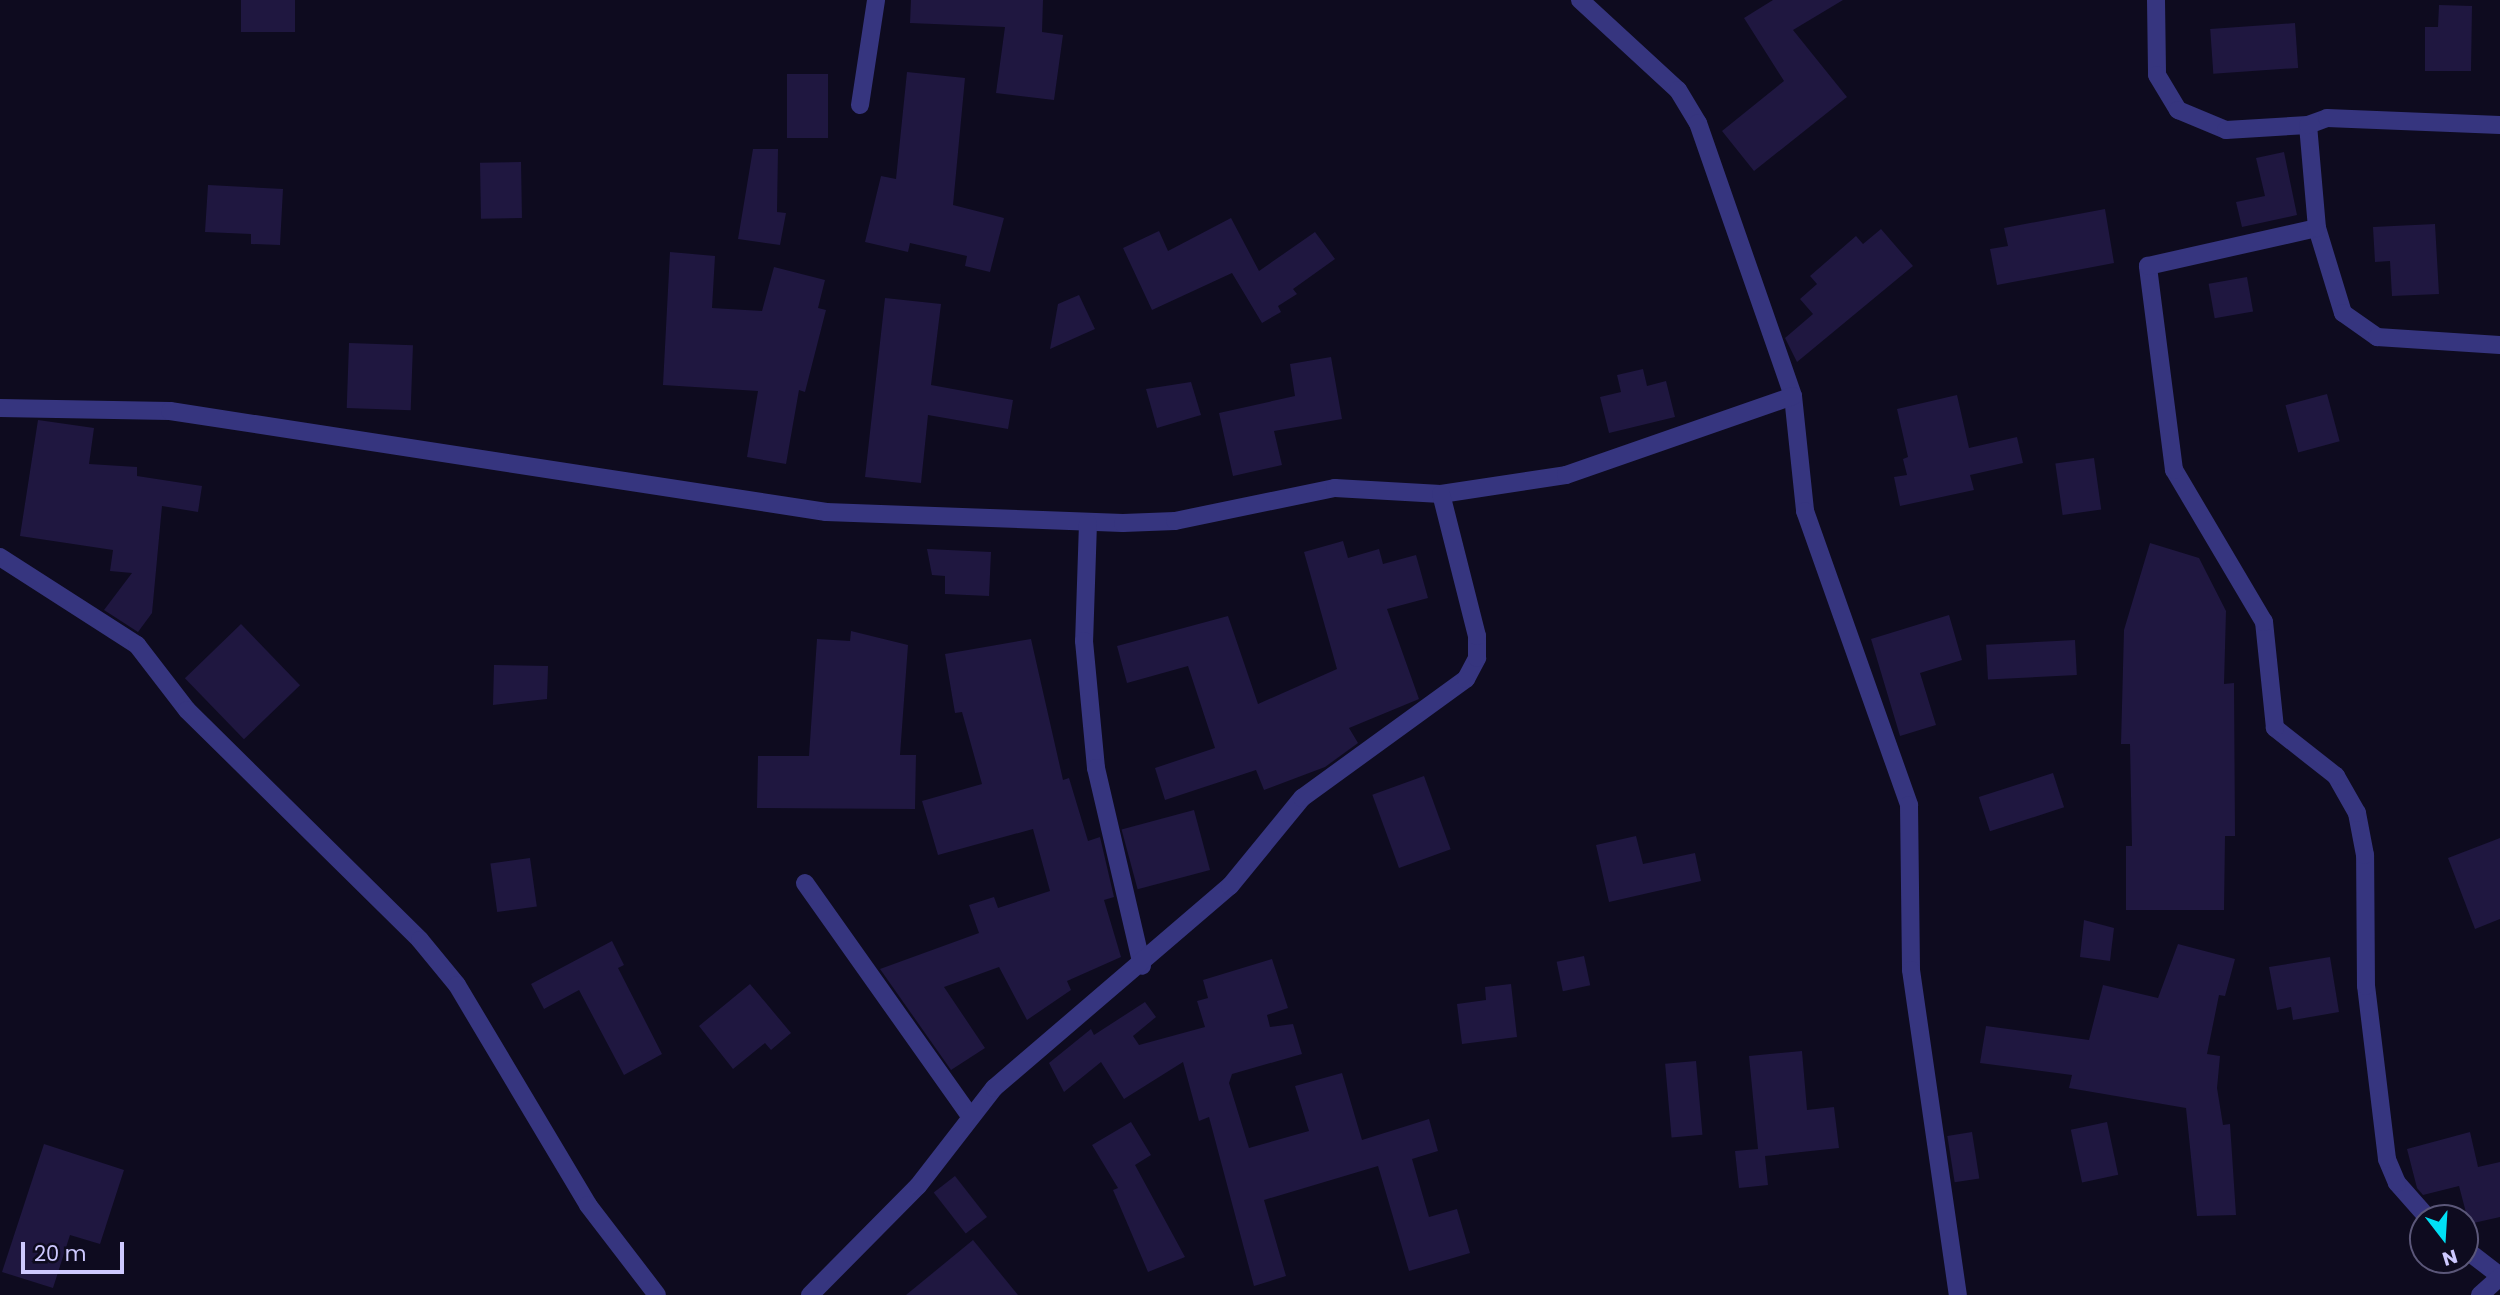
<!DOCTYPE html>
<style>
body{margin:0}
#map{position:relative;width:2500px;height:1295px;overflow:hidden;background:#0e0b1f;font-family:Poppins,sans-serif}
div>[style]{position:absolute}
.building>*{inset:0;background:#1f1740;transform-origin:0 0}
.minor>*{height:18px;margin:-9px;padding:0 9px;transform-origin:9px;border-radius:9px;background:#36357f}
span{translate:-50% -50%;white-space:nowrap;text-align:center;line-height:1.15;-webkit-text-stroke:5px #0e0b1f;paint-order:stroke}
.north{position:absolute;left:2409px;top:1204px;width:70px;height:70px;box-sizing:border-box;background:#0e0b1f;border:2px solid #5b5779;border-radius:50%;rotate:163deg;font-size:19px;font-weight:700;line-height:28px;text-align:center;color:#cec9ff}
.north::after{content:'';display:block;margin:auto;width:24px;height:32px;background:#00e0f4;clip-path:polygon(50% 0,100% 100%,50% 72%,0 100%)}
.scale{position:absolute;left:21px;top:1242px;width:103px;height:32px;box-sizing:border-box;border:4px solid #cec9ff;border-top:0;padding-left:9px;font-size:21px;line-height:24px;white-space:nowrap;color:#cec9ff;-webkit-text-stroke:5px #0e0b1f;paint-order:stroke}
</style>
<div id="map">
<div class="building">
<div style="left:241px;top:0;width:54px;height:32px"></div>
<div style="clip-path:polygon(911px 0,1043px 0,1042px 32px,1063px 35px,1054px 100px,996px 93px,1005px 27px,910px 23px)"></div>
<div style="clip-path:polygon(1773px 0,1843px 0,1793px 30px,1847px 97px,1754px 171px,1722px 131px,1784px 81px,1744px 18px)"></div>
<div style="clip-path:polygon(2439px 5px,2472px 6px,2471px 71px,2425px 71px,2425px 27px,2438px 27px)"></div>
<div style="left:2295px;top:23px;width:45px;height:85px;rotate:86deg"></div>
<div style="clip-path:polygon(907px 72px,965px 78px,953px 205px,1004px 218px,990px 272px,965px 266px,967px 256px,910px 243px,908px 252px,865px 242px,881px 176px,896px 179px)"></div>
<div style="left:787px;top:74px;width:41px;height:64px"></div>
<div style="clip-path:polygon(753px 149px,778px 149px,777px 212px,786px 213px,780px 245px,738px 239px)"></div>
<div style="clip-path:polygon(2284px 152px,2297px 215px,2242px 227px,2236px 202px,2265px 196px,2256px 158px)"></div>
<div style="left:521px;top:162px;width:56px;height:41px;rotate:89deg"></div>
<div style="clip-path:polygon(208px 185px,283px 189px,280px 245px,251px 244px,251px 234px,205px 232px)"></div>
<div style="clip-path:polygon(2105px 209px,2114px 263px,1997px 285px,1990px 249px,2008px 246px,2004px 228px)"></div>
<div style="clip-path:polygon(1231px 218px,1259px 271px,1315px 232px,1335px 259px,1293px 289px,1297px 294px,1278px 306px,1281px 312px,1262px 323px,1232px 273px,1152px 310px,1123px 248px,1159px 231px,1168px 251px)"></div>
<div style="clip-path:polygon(2435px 224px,2439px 294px,2392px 296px,2390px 261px,2375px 262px,2373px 227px)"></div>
<div style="clip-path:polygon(1881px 229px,1913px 266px,1797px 362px,1785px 338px,1813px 314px,1800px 299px,1817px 284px,1810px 276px,1856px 236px,1863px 244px)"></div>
<div style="clip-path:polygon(670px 252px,715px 256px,712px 308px,762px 311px,774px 267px,825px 280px,818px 308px,826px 310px,805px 392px,799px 390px,786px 464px,747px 457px,758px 391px,663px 385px)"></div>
<div style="left:2247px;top:277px;width:35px;height:39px;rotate:80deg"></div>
<div style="clip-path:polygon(1079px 295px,1095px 329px,1050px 349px,1058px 304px)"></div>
<div style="clip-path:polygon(885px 298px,941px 304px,931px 385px,1013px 400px,1008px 429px,928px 415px,921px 483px,865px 477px)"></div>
<div style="left:349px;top:343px;width:64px;height:65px;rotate:2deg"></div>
<div style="clip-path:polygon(1331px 357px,1342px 419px,1274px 431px,1282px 465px,1233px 476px,1219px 413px,1295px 396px,1290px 364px)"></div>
<div style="clip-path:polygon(1643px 369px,1647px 386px,1666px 381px,1675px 417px,1609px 433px,1600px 397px,1621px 392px,1617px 375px)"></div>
<div style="clip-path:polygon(1191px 382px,1201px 415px,1157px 428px,1146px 389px)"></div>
<div style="left:2327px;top:394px;width:49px;height:43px;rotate:75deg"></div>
<div style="clip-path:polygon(1957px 395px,1969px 448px,2017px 437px,2023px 463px,1970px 475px,1974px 490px,1900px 506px,1894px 477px,1907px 475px,1903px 459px,1908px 457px,1897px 409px)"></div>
<div style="clip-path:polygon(38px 420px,94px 428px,89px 464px,137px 467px,137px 476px,202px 486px,198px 512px,162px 506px,152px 613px,138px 632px,104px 610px,132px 573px,110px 571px,113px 550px,20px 536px)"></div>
<div style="left:2094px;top:458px;width:52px;height:39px;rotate:82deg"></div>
<div style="clip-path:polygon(1343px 541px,1348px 558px,1379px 549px,1383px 564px,1416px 555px,1428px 598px,1387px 609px,1419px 699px,1349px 728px,1358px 743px,1325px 767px,1264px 790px,1256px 770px,1165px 800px,1155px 768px,1215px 748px,1188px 666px,1127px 683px,1117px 646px,1228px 616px,1258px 704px,1337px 669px,1304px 552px)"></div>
<div style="clip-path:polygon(2150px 543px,2199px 558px,2226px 611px,2224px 684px,2234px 683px,2235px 836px,2225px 836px,2224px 910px,2126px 910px,2126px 846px,2132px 846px,2130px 744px,2121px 744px,2124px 630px)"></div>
<div style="clip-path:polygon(927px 549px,991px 552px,989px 596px,945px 594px,945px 576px,932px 575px)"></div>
<div style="clip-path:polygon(1949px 615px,1962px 660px,1920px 673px,1936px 725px,1900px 736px,1871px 639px)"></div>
<div style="left:241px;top:624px;width:85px;height:78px;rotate:46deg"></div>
<div style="clip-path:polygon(851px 631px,908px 645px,900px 755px,916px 755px,915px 809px,757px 808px,758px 756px,809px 756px,817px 639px,850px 641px)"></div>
<div style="clip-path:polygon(1031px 639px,1063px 780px,1069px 778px,1088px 841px,1100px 837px,1114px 897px,1104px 900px,1121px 957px,1067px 981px,1071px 990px,1027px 1020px,999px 967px,944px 987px,985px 1048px,951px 1070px,880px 969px,979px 933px,969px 905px,994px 897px,998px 908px,1050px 891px,1033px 829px,938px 855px,922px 801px,982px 784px,962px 712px,955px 713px,945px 654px)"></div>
<div style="left:2075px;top:640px;width:35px;height:89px;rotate:87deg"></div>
<div style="clip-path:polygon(494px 665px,548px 666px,547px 699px,493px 705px)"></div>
<div style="left:2053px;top:773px;width:36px;height:78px;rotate:72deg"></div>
<div style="left:1424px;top:776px;width:78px;height:55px;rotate:70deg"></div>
<div style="left:1194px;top:810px;width:62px;height:75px;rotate:75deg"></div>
<div style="clip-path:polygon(1636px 836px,1643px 864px,1695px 853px,1701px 881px,1609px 902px,1596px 845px)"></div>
<div style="clip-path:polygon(2500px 838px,2500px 919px,2475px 929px,2448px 858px)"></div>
<div style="left:530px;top:858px;width:49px;height:40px;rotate:82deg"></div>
<div style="clip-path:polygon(2084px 920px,2114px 928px,2110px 961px,2080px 957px)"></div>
<div style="clip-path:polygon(612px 941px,624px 965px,618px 968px,662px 1054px,624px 1075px,579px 990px,544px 1009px,531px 984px)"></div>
<div style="clip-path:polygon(2178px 944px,2235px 959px,2225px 996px,2219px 995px,2207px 1054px,2220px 1056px,2217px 1088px,2223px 1125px,2230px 1124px,2236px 1215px,2197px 1216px,2186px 1108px,2069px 1088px,2072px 1075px,1980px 1063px,1986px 1026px,2089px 1040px,2103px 985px,2158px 998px)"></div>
<div style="left:1584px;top:956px;width:30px;height:28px;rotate:78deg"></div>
<div style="clip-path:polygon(2330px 957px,2339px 1012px,2293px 1020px,2291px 1007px,2277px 1010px,2269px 967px)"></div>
<div style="clip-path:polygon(1272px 959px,1288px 1008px,1267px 1015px,1270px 1027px,1293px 1024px,1302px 1054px,1232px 1074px,1229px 1083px,1249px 1148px,1309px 1131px,1295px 1086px,1342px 1073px,1362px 1140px,1429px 1119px,1438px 1151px,1412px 1159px,1429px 1217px,1457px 1209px,1470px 1253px,1409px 1271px,1378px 1166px,1264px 1200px,1286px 1276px,1254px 1286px,1209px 1117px,1199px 1121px,1183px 1062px,1124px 1099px,1101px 1062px,1064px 1092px,1049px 1063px,1091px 1029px,1094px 1035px,1145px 1002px,1156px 1017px,1133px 1036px,1139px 1045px,1205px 1027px,1197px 1001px,1208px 998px,1203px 980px)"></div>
<div style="clip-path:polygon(750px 984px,791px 1033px,771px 1050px,765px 1043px,733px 1069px,699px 1026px)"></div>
<div style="clip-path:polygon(1511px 984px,1517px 1037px,1462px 1044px,1457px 1004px,1486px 1000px,1485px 987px)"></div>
<div style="clip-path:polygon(1802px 1051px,1807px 1110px,1834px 1107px,1839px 1148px,1765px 1156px,1768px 1185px,1739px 1188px,1735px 1151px,1758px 1149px,1749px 1056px)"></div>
<div style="left:1696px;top:1061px;width:74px;height:31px;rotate:85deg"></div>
<div style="clip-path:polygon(1131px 1122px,1151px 1155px,1135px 1165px,1185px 1257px,1148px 1272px,1113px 1190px,1118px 1188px,1092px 1145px)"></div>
<div style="left:2107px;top:1122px;width:54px;height:37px;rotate:78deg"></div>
<div style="left:1972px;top:1132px;width:47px;height:25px;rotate:81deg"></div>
<div style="clip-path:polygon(2470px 1132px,2478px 1167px,2500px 1162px,2500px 1217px,2469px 1224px,2459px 1186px,2423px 1195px,2417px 1188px,2407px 1149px)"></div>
<div style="clip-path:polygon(44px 1144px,124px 1170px,100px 1244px,70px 1235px,53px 1288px,2px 1272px)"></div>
<div style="left:955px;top:1176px;width:52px;height:27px;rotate:52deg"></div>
<div style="clip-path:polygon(973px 1240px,1018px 1295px,906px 1295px)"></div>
</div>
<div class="minor">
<div style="left:1580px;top:0;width:133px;rotate:42.6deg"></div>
<div style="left:1678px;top:90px;width:39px;rotate:59deg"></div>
<div style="left:1698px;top:123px;width:289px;rotate:70.8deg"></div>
<div style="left:1793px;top:396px;width:116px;rotate:84deg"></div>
<div style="left:1805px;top:511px;width:312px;rotate:70.5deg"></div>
<div style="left:1909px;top:805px;width:165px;rotate:89.3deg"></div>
<div style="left:1911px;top:970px;width:328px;rotate:81.8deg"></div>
<div style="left:2156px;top:0;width:75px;rotate:89.2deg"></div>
<div style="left:2157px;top:75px;width:41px;rotate:59deg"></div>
<div style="left:2178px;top:110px;width:52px;rotate:22.6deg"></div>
<div style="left:2226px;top:130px;width:82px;rotate:-3.5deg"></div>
<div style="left:860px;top:105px;width:106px;rotate:-81.3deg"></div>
<div style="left:2317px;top:228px;width:89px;rotate:73deg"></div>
<div style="left:2343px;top:313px;width:42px;rotate:35.2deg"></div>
<div style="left:2377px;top:337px;width:123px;rotate:3.7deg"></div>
<div style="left:0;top:408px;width:170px;rotate:1deg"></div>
<div style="left:170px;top:411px;width:664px;rotate:8.75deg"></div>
<div style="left:826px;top:512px;width:297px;rotate:2.1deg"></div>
<div style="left:1123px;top:523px;width:52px;rotate:-2.2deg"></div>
<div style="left:1175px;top:521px;width:163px;rotate:-11.7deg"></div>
<div style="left:1335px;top:488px;width:106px;rotate:3.2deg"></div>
<div style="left:1441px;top:494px;width:126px;rotate:-8.6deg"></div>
<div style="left:1566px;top:475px;width:240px;rotate:-19.2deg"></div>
<div style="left:1088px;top:523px;width:118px;rotate:91.9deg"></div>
<div style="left:1084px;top:641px;width:128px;rotate:84.6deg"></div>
<div style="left:1096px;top:768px;width:203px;rotate:76.9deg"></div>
<div style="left:0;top:557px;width:163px;rotate:32.7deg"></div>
<div style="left:137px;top:645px;width:82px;rotate:52.4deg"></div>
<div style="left:187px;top:710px;width:327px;rotate:44.6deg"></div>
<div style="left:420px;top:940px;width:58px;rotate:50.6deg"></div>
<div style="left:457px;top:985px;width:256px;rotate:59.2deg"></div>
<div style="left:588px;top:1205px;width:113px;rotate:52.5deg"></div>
<div style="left:805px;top:883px;width:284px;rotate:54.7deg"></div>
<div style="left:2428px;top:1218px;width:47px;rotate:-131.5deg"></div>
<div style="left:2397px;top:1183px;width:26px;rotate:-113deg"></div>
<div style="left:2387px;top:1159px;width:174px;rotate:-96.9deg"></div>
<div style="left:2366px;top:986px;width:131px;rotate:-90.4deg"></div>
<div style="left:2365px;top:855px;width:43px;rotate:-100.8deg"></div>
<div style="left:2357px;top:813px;width:43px;rotate:-119.6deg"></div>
<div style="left:2336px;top:776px;width:78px;rotate:-141.8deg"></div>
<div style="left:2275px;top:728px;width:107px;rotate:-95.9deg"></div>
<div style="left:2264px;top:622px;width:177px;rotate:-120.6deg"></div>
<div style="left:2174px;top:470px;width:206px;rotate:-97.3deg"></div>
<div style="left:2148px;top:266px;width:173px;rotate:-12.7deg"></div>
<div style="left:2317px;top:228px;width:103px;rotate:-95deg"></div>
<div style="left:2308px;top:125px;width:20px;rotate:-20deg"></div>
<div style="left:2327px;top:118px;width:173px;rotate:2.3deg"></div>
<div style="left:2465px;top:1249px;width:44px;rotate:37.6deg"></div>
<div style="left:810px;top:1295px;width:153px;rotate:-45.3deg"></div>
<div style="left:918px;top:1186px;width:124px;rotate:-52.2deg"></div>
<div style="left:994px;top:1088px;width:311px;rotate:-40.6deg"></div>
<div style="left:1230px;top:886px;width:114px;rotate:-50.7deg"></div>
<div style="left:1302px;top:798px;width:203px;rotate:-36deg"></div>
<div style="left:1466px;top:679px;width:24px;rotate:-62deg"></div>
<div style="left:1477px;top:658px;width:22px;rotate:-90deg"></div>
<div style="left:1477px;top:636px;width:146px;rotate:-104.2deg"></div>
<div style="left:2480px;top:1295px;width:27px;rotate:-42deg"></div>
</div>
<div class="north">N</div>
<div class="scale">20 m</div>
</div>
